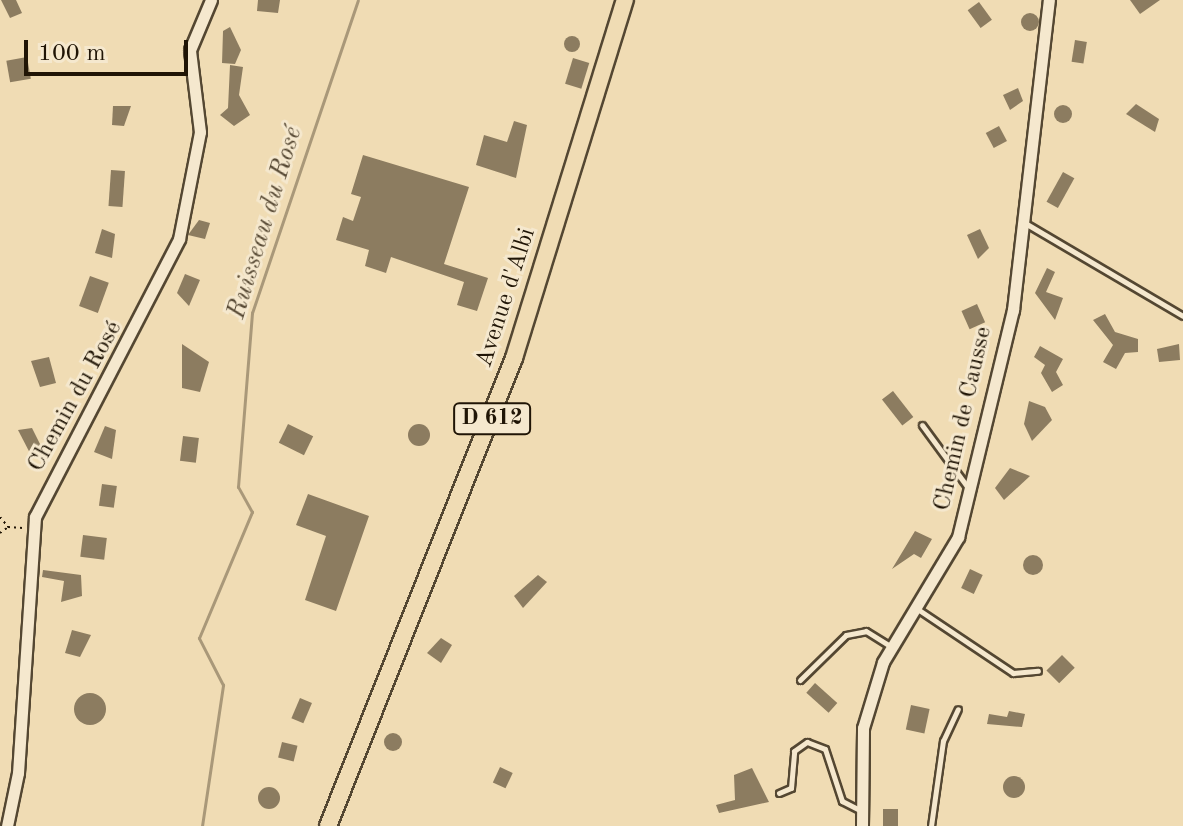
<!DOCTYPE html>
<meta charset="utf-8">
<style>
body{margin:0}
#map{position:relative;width:1183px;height:826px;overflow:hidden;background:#f0dcb4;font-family:"Old Standard TT",serif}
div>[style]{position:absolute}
.stream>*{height:3px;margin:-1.5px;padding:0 1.5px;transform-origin:1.5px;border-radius:1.5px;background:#a99879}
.building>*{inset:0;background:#8c7c60;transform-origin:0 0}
.round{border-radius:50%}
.path>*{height:2px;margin-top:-1px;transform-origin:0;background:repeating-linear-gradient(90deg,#201506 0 2px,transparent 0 6px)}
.roads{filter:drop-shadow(2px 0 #544732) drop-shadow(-2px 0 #544732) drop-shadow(0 2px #544732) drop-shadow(0 -2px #544732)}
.lane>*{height:5px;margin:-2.5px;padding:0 2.5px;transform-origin:2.5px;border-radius:2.5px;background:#f5e8ce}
.street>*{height:11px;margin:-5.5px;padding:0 5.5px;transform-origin:5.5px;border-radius:5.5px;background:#f5e8ce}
.primary>*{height:16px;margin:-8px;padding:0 8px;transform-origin:8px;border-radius:8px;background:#f0dcb4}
span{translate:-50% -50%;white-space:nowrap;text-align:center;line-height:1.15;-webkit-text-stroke:6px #f5e8ce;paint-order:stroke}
.shield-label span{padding:2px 6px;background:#f5e8ce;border:2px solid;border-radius:6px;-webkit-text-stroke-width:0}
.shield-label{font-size:22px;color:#201506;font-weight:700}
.street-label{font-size:24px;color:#201506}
.water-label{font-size:26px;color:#574934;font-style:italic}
.scale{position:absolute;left:24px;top:40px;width:164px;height:36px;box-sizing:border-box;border:4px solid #201506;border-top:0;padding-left:10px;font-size:24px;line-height:28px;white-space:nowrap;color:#201506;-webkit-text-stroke:6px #f5e8ce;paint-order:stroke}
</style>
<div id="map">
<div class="stream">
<div style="left:202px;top:826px;width:143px;rotate:-81.5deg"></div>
<div style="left:223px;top:685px;width:53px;rotate:-117.1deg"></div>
<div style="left:199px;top:638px;width:137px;rotate:-67.2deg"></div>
<div style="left:252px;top:512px;width:29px;rotate:-119deg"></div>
<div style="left:238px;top:487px;width:175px;rotate:-85.4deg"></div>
<div style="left:252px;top:313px;width:330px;rotate:-71.3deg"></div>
</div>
<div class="building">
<div style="clip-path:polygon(1px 0,16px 0,22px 13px,10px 18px)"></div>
<div style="clip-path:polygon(258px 0,280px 0,278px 13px,257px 11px)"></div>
<div style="clip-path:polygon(1130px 0,1160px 0,1140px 14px)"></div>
<div style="left:979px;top:2px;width:22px;height:14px;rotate:54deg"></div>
<div class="round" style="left:1021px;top:13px;width:18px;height:18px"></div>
<div style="clip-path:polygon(230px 27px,241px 50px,235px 64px,222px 63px,223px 31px)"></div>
<div class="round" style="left:564px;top:36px;width:16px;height:16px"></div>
<div style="left:1075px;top:40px;width:12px;height:22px;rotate:9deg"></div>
<div style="left:27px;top:57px;width:22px;height:21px;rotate:80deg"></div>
<div style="left:573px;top:58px;width:17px;height:27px;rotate:17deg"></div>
<div style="clip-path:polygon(230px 65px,243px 67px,239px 95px,250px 115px,234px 126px,220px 115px,228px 108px)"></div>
<div style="clip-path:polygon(1018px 88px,1023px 101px,1010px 110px,1003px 95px)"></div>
<div style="clip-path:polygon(1136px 104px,1159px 119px,1155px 132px,1126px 114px)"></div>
<div class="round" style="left:1054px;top:105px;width:18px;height:18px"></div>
<div style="clip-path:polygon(113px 106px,131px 106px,124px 126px,112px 125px)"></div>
<div style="clip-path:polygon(514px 121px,527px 125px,516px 178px,476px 165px,484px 135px,507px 142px)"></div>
<div style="left:999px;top:126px;width:17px;height:15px;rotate:62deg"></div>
<div style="clip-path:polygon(363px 155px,469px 187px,444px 264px,488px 278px,477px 311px,457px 305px,464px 282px,391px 257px,386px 273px,365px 266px,369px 250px,336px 240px,343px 217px,353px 221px,361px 197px,351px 194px)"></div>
<div style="left:111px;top:170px;width:14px;height:36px;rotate:4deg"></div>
<div style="left:1063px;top:172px;width:13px;height:34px;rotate:29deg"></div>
<div style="clip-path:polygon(199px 220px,210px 223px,205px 239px,188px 235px)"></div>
<div style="clip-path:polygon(102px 229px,115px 234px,112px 258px,95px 253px)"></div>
<div style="clip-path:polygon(980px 229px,989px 248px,978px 259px,967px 235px)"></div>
<div style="clip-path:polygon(1047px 268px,1055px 272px,1046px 292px,1063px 298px,1055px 320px,1035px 293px)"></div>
<div style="clip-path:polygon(185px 274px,200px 280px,189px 306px,177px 293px)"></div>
<div style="left:90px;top:276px;width:20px;height:32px;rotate:20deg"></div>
<div style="left:977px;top:304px;width:20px;height:17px;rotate:66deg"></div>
<div style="clip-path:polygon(1105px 314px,1115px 332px,1138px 339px,1138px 352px,1125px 353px,1116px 369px,1103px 362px,1113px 345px,1093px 320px)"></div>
<div style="clip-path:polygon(182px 344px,209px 362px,200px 392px,182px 388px)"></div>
<div style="clip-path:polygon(1179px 344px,1180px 360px,1159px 362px,1157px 349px)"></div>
<div style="clip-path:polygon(1040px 346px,1063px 359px,1056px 372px,1063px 385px,1052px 392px,1041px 373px,1045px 365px,1034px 357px)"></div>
<div style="clip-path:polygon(49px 357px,56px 383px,40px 387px,31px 361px)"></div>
<div style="left:893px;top:391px;width:33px;height:14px;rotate:52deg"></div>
<div style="clip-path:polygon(1029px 401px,1045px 407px,1052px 420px,1032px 441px,1024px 424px)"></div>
<div style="left:288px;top:424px;width:28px;height:21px;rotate:26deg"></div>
<div class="round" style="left:408px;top:424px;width:22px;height:22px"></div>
<div style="clip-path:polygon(105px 426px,116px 430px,112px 459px,94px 452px)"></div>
<div style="clip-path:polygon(32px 428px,43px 450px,33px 459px,18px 430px)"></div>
<div style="left:183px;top:436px;width:16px;height:25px;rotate:7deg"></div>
<div style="clip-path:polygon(1010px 468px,1030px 476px,1004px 500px,995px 488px)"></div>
<div style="left:102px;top:484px;width:15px;height:22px;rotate:8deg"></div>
<div style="clip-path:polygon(308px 494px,369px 516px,336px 611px,305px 600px,326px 536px,296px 525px)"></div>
<div style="clip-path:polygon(915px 531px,932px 539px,921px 558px,914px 554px,892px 569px)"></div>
<div style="left:83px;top:535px;width:24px;height:22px;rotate:7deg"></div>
<div class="round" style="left:1023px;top:555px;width:20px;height:20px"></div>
<div style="left:970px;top:569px;width:14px;height:21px;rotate:25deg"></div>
<div style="clip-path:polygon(43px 570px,81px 575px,82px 596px,61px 602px,64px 581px,42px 577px)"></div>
<div style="clip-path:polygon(538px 575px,547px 582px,523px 608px,514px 596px)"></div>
<div style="clip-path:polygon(72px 630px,91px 635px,80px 657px,65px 653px)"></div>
<div style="clip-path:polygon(441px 638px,452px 645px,441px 663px,427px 653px)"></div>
<div style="left:1062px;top:655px;width:18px;height:22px;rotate:45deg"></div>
<div style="left:815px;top:683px;width:30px;height:13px;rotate:42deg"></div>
<div class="round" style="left:74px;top:693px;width:32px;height:32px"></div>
<div style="left:300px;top:698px;width:13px;height:22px;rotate:23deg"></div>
<div style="left:911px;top:705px;width:19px;height:25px;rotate:12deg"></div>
<div style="clip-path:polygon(1009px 711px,1025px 714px,1022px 727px,987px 724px,989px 714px,1007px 717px)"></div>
<div class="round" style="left:384px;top:733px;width:18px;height:18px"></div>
<div style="left:282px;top:742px;width:16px;height:16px;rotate:14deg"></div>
<div style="left:500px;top:767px;width:14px;height:17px;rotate:25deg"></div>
<div style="clip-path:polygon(752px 768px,769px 802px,719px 813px,716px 805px,735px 800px,734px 775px)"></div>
<div class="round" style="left:1003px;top:776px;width:22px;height:22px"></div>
<div class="round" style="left:258px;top:787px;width:22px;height:22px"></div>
<div style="left:883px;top:809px;width:15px;height:17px"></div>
</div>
<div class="path">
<div style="left:0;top:517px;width:13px;rotate:51deg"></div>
<div style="left:8px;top:527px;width:15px;rotate:4deg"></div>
<div style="left:0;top:533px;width:9px;rotate:-36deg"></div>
</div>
<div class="roads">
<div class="lane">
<div style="left:1025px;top:223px;width:183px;rotate:30.5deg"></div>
<div style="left:922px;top:425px;width:79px;rotate:53.7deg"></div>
<div style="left:916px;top:608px;width:117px;rotate:33.8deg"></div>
<div style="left:1013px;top:673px;width:25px;rotate:-5deg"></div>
<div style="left:800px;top:680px;width:64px;rotate:-44.4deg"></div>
<div style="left:846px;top:635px;width:20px;rotate:-11deg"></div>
<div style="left:866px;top:631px;width:31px;rotate:32deg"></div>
<div style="left:779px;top:793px;width:13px;rotate:-23deg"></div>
<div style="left:791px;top:788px;width:37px;rotate:-85deg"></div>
<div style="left:794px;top:751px;width:16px;rotate:-35deg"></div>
<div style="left:807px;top:742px;width:19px;rotate:21deg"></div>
<div style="left:825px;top:749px;width:55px;rotate:71.9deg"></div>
<div style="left:842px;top:801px;width:22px;rotate:27deg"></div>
<div style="left:931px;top:826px;width:86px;rotate:-82deg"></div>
<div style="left:943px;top:741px;width:35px;rotate:-65deg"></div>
</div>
<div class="street">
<div style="left:7px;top:826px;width:54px;rotate:-78.3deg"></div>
<div style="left:18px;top:773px;width:257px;rotate:-86.2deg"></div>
<div style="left:35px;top:517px;width:313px;rotate:-62.6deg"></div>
<div style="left:179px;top:239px;width:109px;rotate:-78.9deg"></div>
<div style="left:200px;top:132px;width:83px;rotate:-97deg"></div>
<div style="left:190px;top:50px;width:54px;rotate:-67.2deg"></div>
<div style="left:862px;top:826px;width:98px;rotate:-89.4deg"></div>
<div style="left:863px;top:728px;width:69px;rotate:-73.1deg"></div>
<div style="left:883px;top:662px;width:146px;rotate:-59deg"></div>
<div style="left:958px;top:537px;width:234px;rotate:-76.4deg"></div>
<div style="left:1013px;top:310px;width:312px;rotate:-83.4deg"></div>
</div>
<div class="primary">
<div style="left:328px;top:826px;width:504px;rotate:-68.33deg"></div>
<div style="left:514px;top:358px;width:375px;rotate:-72.8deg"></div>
</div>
</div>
<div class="shield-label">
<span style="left:492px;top:419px">D 612</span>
</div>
<div class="street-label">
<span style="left:507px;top:298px;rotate:-72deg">Avenue d'Albi</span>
<span style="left:76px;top:397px;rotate:-61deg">Chemin du Rosé</span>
<span style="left:964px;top:419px;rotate:-77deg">Chemin de Causse</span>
</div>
<div class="water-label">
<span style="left:266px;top:223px;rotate:-73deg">Ruisseau du Rosé</span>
</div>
<div class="scale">100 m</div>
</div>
